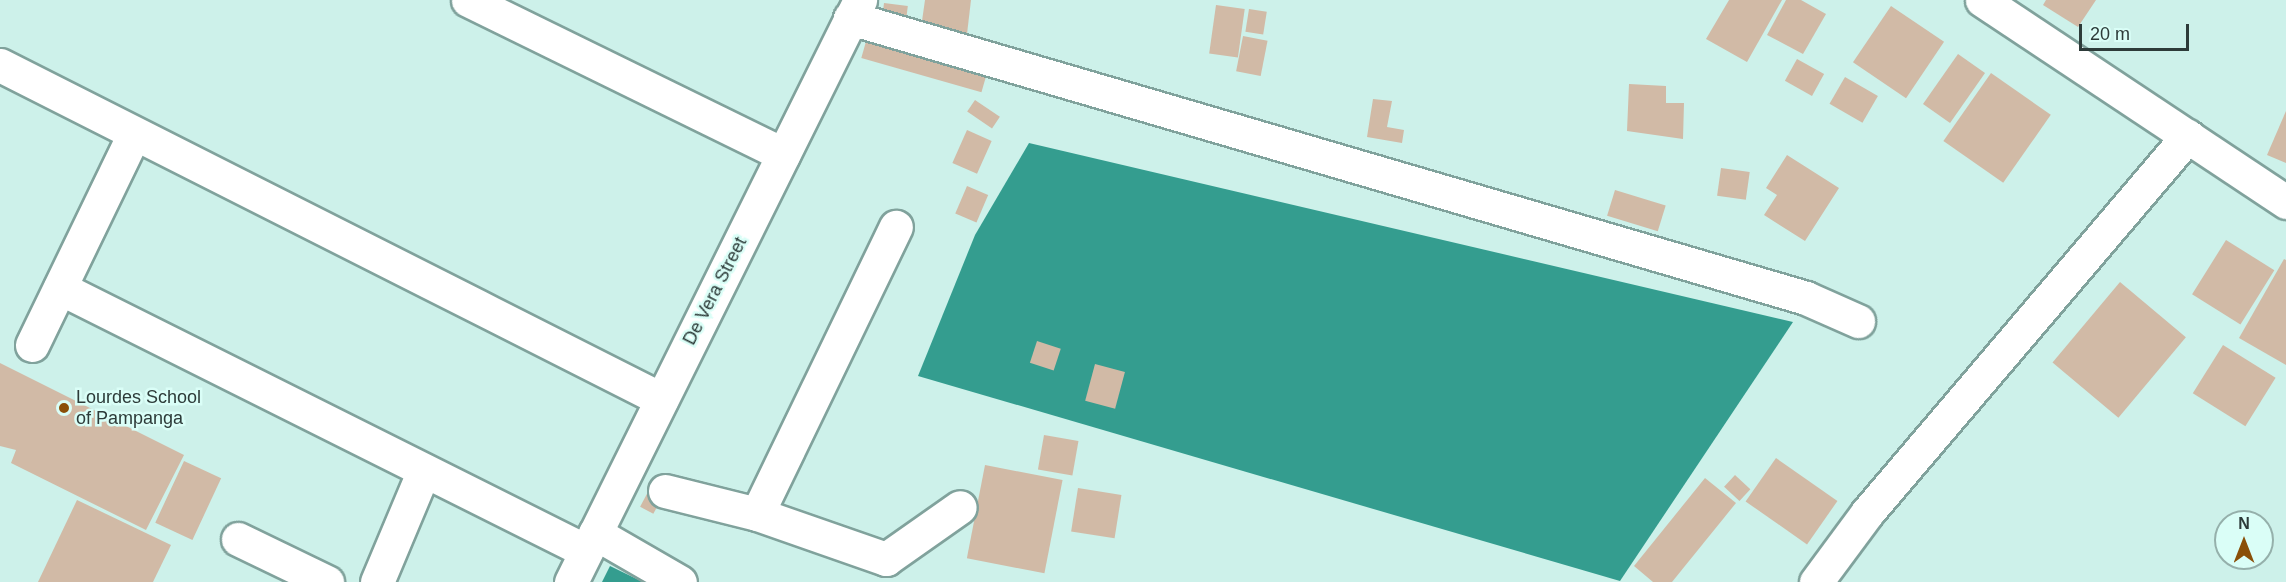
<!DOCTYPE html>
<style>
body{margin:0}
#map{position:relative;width:2286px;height:582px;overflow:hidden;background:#cdf1ea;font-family:Arial,sans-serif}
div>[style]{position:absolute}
.water>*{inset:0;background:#349d8f}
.building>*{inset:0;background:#d1baa6;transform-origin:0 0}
.roads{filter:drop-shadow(2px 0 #80a29c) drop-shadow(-2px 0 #80a29c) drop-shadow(0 2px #80a29c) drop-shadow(0 -2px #80a29c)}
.street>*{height:33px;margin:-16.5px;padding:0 16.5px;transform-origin:16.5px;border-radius:16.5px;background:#fff}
.dots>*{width:16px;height:16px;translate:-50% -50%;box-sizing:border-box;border:3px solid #dafef7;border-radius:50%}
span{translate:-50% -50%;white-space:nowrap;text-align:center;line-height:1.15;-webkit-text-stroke:5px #dafef7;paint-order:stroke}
.street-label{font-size:18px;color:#2d3b39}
.poi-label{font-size:18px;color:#2d3b39}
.left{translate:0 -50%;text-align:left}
.north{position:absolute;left:2214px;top:510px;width:60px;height:60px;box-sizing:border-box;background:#dafef7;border:2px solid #95b0ab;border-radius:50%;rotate:0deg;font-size:16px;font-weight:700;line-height:24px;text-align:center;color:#2d3b39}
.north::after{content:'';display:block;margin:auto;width:21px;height:27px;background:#8a4f08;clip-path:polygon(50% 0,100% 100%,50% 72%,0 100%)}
.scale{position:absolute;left:2079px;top:24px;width:110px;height:27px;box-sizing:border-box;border:3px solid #2d3b39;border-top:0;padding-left:8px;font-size:18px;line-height:21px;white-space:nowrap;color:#2d3b39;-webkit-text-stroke:4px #dafef7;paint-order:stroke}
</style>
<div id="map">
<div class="water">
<div style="clip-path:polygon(1029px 143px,1793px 322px,1620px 581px,918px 376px,975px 235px)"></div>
<div style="clip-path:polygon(610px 566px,643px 582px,602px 582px)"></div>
</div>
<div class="building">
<div style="clip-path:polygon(925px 0,971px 0,967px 34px,921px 28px)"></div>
<div style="clip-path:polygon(1729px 0,1782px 0,1747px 62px,1706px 39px)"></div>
<div style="clip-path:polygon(1786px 0,1801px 0,1826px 14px,1803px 54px,1767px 35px)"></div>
<div style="clip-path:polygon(2046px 0,2096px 0,2078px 27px,2043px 5px)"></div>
<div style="left:884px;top:3px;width:24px;height:21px;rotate:7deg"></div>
<div style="left:1216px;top:5px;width:29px;height:49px;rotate:8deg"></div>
<div style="left:1891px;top:6px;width:64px;height:68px;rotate:34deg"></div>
<div style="left:1249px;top:9px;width:18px;height:23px;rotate:9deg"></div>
<div style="left:869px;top:31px;width:125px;height:28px;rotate:16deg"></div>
<div style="left:1243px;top:36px;width:25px;height:36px;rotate:11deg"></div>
<div style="left:1958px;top:54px;width:33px;height:61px;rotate:35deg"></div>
<div style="left:1797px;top:59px;width:31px;height:25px;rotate:29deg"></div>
<div style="left:1991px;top:73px;width:73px;height:83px;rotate:35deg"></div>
<div style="left:1845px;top:77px;width:38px;height:31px;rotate:30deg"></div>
<div style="clip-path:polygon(1629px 84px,1666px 86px,1666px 103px,1684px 103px,1683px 139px,1627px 131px)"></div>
<div style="clip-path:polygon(1373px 99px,1392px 101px,1387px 127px,1404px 130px,1402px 143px,1367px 137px)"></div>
<div style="left:975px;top:100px;width:30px;height:14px;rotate:34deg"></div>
<div style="clip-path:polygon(2286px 111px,2286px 163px,2267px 155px)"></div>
<div style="left:967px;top:130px;width:27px;height:36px;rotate:24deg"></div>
<div style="clip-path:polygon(1787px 155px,1839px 188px,1805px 241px,1764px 215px,1777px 195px,1766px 188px)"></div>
<div style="left:1721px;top:168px;width:29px;height:28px;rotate:8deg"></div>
<div style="left:967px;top:186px;width:23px;height:30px;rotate:23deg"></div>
<div style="left:1615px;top:190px;width:53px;height:27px;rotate:17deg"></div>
<div style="left:2226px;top:240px;width:57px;height:64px;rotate:32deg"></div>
<div style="clip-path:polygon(2284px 259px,2286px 260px,2286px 365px,2239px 338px)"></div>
<div style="left:2120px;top:282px;width:86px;height:105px;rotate:40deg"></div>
<div style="left:1037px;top:341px;width:25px;height:23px;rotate:18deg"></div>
<div style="left:2223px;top:345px;width:62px;height:57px;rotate:32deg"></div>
<div style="clip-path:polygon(0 363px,184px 455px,146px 530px,11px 463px,16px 450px,0 446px)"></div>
<div style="left:1095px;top:364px;width:31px;height:38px;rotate:15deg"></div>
<div style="left:1044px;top:435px;width:35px;height:35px;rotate:10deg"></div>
<div style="left:1776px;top:458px;width:75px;height:53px;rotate:35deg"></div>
<div style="left:184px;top:461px;width:41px;height:68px;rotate:25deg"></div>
<div style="left:985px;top:465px;width:79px;height:95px;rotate:11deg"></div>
<div style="left:657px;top:475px;width:15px;height:36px;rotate:28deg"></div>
<div style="left:1735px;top:475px;width:21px;height:16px;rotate:43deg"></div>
<div style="clip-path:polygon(1705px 478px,1736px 503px,1672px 582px,1653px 582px,1634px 566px)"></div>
<div style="left:1078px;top:488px;width:44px;height:44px;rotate:9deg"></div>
<div style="clip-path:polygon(77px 500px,171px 545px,153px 582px,38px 582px)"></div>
</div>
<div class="roads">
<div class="street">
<div style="left:468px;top:0;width:351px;rotate:26.1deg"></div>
<div style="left:1982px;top:0;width:365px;rotate:33.6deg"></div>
<div style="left:850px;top:18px;width:996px;rotate:16.32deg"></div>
<div style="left:1806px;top:298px;width:57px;rotate:23.9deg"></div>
<div style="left:0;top:65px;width:741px;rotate:26.81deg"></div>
<div style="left:60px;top:288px;width:588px;rotate:26.57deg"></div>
<div style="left:32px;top:345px;width:234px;rotate:-64.2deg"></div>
<div style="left:665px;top:491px;width:95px;rotate:14deg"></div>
<div style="left:757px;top:514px;width:137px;rotate:19.2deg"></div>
<div style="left:886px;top:559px;width:90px;rotate:-35.1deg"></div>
<div style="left:757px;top:514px;width:319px;rotate:-64.2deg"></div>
<div style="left:595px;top:533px;width:98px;rotate:30deg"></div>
<div style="left:238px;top:539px;width:99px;rotate:25.8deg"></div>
<div style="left:377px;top:582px;width:121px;rotate:-67.2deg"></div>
<div style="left:571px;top:582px;width:650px;rotate:-63.59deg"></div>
<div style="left:1816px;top:582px;width:86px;rotate:-53.5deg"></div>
<div style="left:1867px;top:513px;width:495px;rotate:-49.6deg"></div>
</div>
</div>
<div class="dots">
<div style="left:64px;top:408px;background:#8a4f08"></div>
</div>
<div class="street-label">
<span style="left:715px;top:291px;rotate:-63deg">De Vera Street</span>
</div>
<div class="poi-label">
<span class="left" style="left:76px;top:408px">Lourdes School<br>of Pampanga</span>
</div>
<div class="north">N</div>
<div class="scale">20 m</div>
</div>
